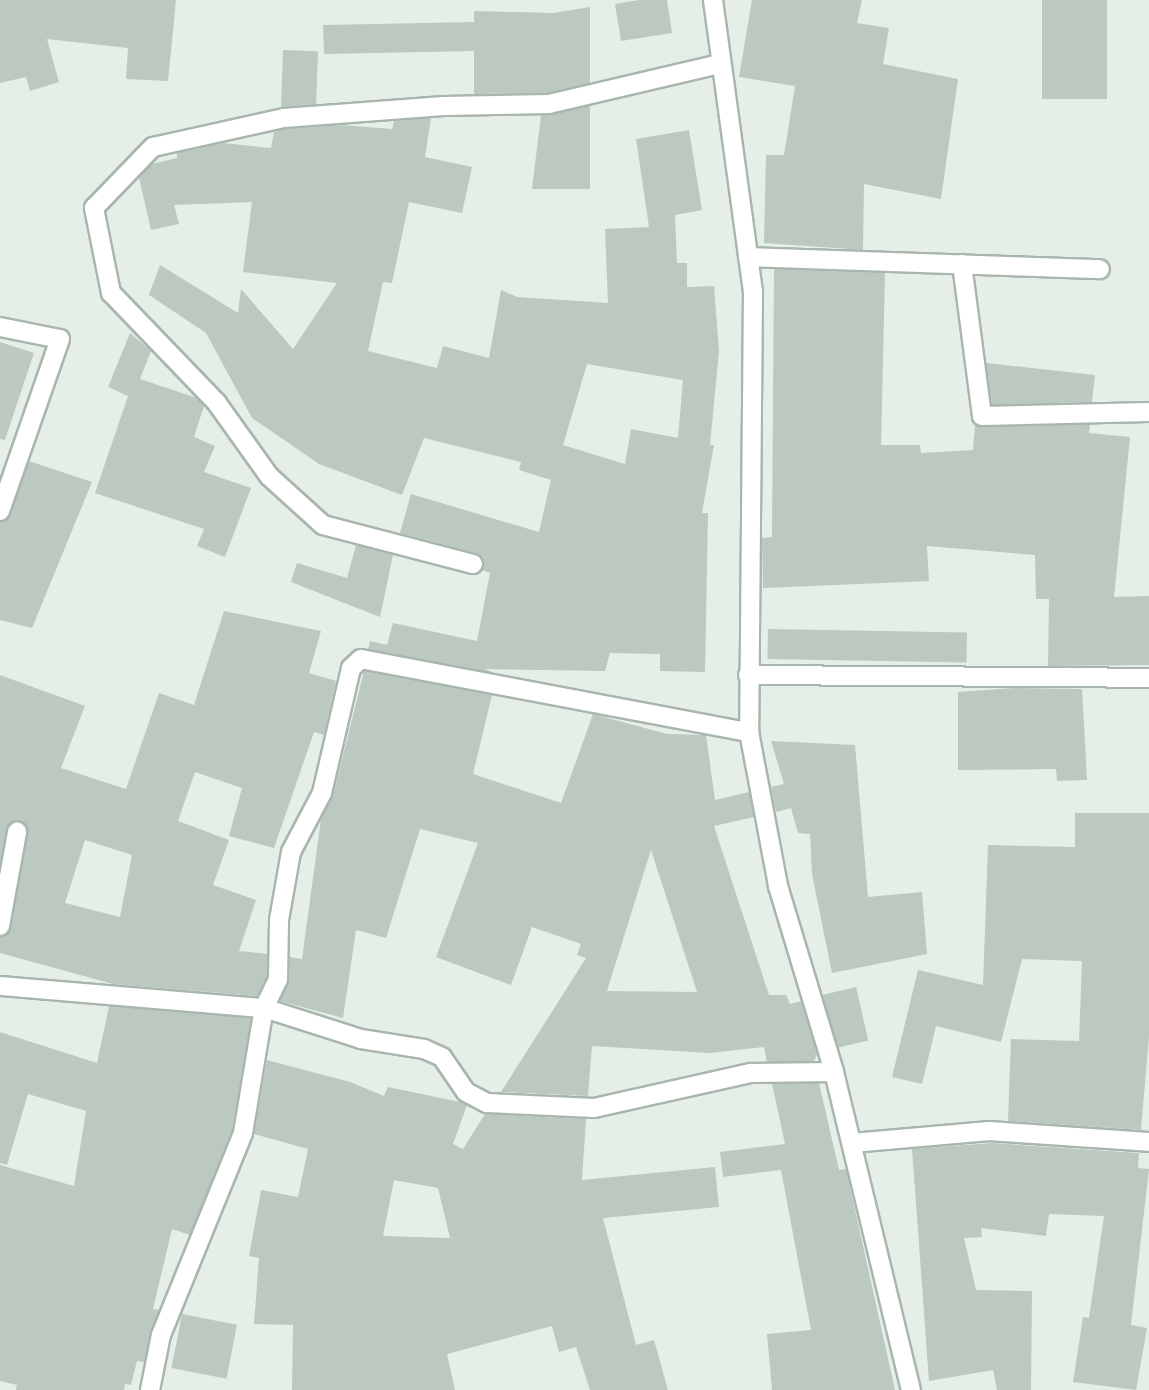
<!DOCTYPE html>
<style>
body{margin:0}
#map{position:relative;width:1149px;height:1390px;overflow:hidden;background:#e6eee8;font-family:Poppins,sans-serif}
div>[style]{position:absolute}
.building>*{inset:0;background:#bbc9c0;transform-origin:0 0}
.roads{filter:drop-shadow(2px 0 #a8b6ad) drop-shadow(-2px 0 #a8b6ad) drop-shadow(0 2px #a8b6ad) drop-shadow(0 -2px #a8b6ad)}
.minor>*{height:18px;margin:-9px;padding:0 9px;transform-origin:9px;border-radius:9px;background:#fff}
span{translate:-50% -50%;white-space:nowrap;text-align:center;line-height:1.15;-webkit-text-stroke:5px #f6faf7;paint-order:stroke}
</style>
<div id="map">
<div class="building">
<div style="clip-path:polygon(0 0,176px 0,168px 81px,126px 79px,128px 48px,47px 39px,59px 82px,30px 91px,26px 77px,0 83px)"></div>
<div style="clip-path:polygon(639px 0,667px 0,672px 33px,621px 41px,615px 4px)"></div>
<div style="clip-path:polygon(752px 0,862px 0,857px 23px,889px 28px,883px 64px,958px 79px,941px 199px,864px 184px,863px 250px,764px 243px,766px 155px,784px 155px,795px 86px,739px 77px)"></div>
<div style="left:1042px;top:0;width:65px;height:99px"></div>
<div style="clip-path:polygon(590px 7px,590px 83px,548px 93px,474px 94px,474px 51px,324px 54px,323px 25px,474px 22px,474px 11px,553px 13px)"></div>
<div style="left:283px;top:50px;width:35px;height:57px;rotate:2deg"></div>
<div style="clip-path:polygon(590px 106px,590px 189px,532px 189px,541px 115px)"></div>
<div style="clip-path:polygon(evenodd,431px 118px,425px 157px,472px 167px,462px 213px,409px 202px,392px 283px,383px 282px,368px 351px,437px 368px,443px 346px,489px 358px,501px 290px,517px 297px,608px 303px,605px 229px,649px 227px,636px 139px,689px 130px,702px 210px,675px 215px,677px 263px,687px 263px,687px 287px,714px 286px,719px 351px,710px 445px,714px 445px,702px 513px,708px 513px,705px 672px,660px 671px,660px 654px,610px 653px,605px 671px,485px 669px,494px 673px,368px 649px,370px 641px,387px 645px,393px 623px,477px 641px,490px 573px,482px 570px,483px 557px,476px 553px,400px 533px,411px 494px,539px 532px,551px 480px,519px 470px,521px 462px,424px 438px,402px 495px,319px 464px,252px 418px,206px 333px,149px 295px,160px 265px,238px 313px,241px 289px,293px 349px,337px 283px,243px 272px,252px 202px,174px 205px,179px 224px,151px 230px,139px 178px,152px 164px,177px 158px,177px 153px,223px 143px,271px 148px,274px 132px,286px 129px,342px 125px,392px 129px,394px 121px,431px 118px,587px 364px,683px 380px,678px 438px,631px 429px,625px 464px,563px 445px,587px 364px)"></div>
<div style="clip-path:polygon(774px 269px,885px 273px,881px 445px,920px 445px,921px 453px,973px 450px,975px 425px,1090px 425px,1089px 433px,1130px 437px,1114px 597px,1149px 596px,1149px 665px,1048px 666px,1049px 599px,1036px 599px,1035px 555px,927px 546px,929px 581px,763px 588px,762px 538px,772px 537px)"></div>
<div style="clip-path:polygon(130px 333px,151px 351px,140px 379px,197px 398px,204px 406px,194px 437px,215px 446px,204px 472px,251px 488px,225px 557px,197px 546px,204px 529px,95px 493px,128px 396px,108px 387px)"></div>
<div style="clip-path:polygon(0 342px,34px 353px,5px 440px,0 439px)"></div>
<div style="clip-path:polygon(986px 363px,1095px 375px,1092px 402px,992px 405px)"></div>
<div style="clip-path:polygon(29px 461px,92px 482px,32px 628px,0 620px,0 522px,11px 515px)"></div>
<div style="clip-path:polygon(356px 545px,393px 555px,380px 617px,291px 582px,297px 563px,347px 578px)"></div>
<div style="clip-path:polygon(evenodd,224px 611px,321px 631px,309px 673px,336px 681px,324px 735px,314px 732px,274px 848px,229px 836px,242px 788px,195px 772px,178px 821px,229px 840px,213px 885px,256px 900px,239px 951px,267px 954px,267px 976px,257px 996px,113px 984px,0 953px,0 937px,11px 928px,28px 833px,24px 823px,9px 824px,0 863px,0 675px,85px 706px,61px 768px,126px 789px,159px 693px,194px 705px,224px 611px,85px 840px,132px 855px,120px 917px,65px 903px,85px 840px)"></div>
<div style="left:768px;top:629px;width:199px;height:30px;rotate:1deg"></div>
<div style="clip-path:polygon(evenodd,364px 671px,492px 695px,473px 774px,561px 803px,593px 714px,667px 734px,706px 735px,715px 800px,749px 792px,754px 817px,714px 826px,769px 995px,786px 995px,790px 1004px,801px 1001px,817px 1054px,814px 1061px,767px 1062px,764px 1047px,710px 1053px,592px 1046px,588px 1096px,501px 1092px,586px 958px,577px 955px,581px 944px,532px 927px,511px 985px,436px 957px,478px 843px,420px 829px,386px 938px,356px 930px,343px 1018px,280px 1001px,289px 980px,290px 957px,302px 959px,321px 819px,333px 796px,364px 671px,651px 850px,697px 992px,607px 991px,651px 850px)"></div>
<div style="clip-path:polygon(1014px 688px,1082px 689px,1087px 780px,1057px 781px,1056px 769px,958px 770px,958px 692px)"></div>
<div style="clip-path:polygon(771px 741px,855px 745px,868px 897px,922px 892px,927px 954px,832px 973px,812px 874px,810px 834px,798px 833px,791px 808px,776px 812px,771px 787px,784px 784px)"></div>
<div style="clip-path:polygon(1075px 813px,1149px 813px,1149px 1037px,1141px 1130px,1008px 1121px,1011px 1039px,1079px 1041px,1082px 961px,1022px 959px,1001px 1042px,936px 1026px,922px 1084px,892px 1077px,918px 970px,983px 985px,988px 845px,1075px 847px)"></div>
<div style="left:856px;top:987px;width:55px;height:34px;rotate:77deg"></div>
<div style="clip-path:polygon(109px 1006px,251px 1018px,232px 1130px,190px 1235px,172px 1229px,153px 1309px,159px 1310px,144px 1362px,137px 1361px,131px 1385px,125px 1384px,124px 1390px,16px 1390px,17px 1385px,0 1381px,0 1165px,74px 1186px,86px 1111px,28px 1094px,7px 1165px,0 1163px,0 1032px,97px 1063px)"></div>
<div style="clip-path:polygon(evenodd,267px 1060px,350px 1082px,384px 1096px,388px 1087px,460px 1102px,467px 1105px,453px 1144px,463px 1149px,485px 1114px,586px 1119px,582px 1180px,715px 1167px,719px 1207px,603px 1218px,636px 1345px,654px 1340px,668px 1390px,590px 1390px,576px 1347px,559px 1352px,552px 1326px,447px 1354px,455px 1390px,292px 1390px,293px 1325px,254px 1324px,259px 1258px,249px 1256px,261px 1190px,298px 1197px,308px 1149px,254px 1134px,267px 1060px,394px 1180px,438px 1188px,450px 1238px,383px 1236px,394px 1180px)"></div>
<div style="clip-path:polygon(819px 1083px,839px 1170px,846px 1169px,895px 1390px,772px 1390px,767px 1334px,811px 1330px,781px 1170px,723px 1177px,720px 1152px,785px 1144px,772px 1084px)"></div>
<div style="clip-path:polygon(992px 1143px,1139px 1153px,1138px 1168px,1149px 1169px,1131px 1325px,1147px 1328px,1136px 1390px,1073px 1382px,1083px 1317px,1089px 1318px,1104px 1216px,1049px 1214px,1046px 1236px,981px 1228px,982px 1237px,964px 1238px,976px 1290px,1032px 1291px,1031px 1390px,997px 1390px,993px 1370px,929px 1381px,912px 1149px)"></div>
<div style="left:182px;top:1314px;width:56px;height:55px;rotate:11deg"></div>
</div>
<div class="roads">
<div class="minor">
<div style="left:713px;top:0;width:294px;rotate:82.2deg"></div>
<div style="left:753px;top:291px;width:441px;rotate:90.5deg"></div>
<div style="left:749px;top:732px;width:157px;rotate:79.3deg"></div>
<div style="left:778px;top:886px;width:194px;rotate:73.2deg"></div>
<div style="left:834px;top:1072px;width:327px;rotate:76.4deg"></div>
<div style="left:748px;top:257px;width:352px;rotate:2deg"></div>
<div style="left:962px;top:264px;width:153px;rotate:82.5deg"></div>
<div style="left:982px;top:416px;width:167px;rotate:-1.4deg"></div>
<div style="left:0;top:327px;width:61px;rotate:11.3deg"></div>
<div style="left:60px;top:339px;width:182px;rotate:109.2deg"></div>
<div style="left:473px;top:564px;width:155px;rotate:-165.4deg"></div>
<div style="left:323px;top:525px;width:73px;rotate:-137.8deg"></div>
<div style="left:269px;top:476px;width:90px;rotate:-125.5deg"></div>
<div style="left:217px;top:403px;width:153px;rotate:-133.9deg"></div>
<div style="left:111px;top:293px;width:87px;rotate:-101.3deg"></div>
<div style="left:94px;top:208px;width:85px;rotate:-46deg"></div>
<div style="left:153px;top:147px;width:134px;rotate:-12.5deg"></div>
<div style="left:284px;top:118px;width:160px;rotate:-4.3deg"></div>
<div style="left:444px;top:106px;width:105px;rotate:-1.1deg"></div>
<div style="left:549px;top:104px;width:175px;rotate:-13.2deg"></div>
<div style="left:748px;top:675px;width:401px;rotate:0.4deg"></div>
<div style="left:0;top:926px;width:96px;rotate:-79.7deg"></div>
<div style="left:0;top:986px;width:265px;rotate:4.8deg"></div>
<div style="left:264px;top:1008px;width:102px;rotate:17.7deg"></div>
<div style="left:361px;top:1039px;width:64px;rotate:9deg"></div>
<div style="left:424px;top:1049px;width:20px;rotate:24deg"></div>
<div style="left:442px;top:1057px;width:42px;rotate:55.6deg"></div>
<div style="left:466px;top:1092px;width:24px;rotate:28deg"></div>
<div style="left:487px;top:1103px;width:107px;rotate:2.7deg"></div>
<div style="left:594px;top:1108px;width:161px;rotate:-12.6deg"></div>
<div style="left:751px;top:1073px;width:83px;rotate:-0.7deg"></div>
<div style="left:852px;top:1143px;width:138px;rotate:-5deg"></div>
<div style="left:989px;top:1131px;width:160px;rotate:3.9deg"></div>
<div style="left:150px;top:1390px;width:56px;rotate:-78.7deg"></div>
<div style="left:161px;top:1335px;width:218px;rotate:-67.9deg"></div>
<div style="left:243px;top:1133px;width:127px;rotate:-80.5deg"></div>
<div style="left:264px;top:1008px;width:32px;rotate:-64deg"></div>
<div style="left:278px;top:979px;width:59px;rotate:-89deg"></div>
<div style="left:279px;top:920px;width:69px;rotate:-80deg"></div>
<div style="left:291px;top:852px;width:67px;rotate:-62.3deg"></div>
<div style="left:322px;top:793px;width:128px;rotate:-76.9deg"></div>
<div style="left:351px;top:668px;width:13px;rotate:-42deg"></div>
<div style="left:361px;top:659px;width:395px;rotate:10.7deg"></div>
</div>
</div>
</div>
